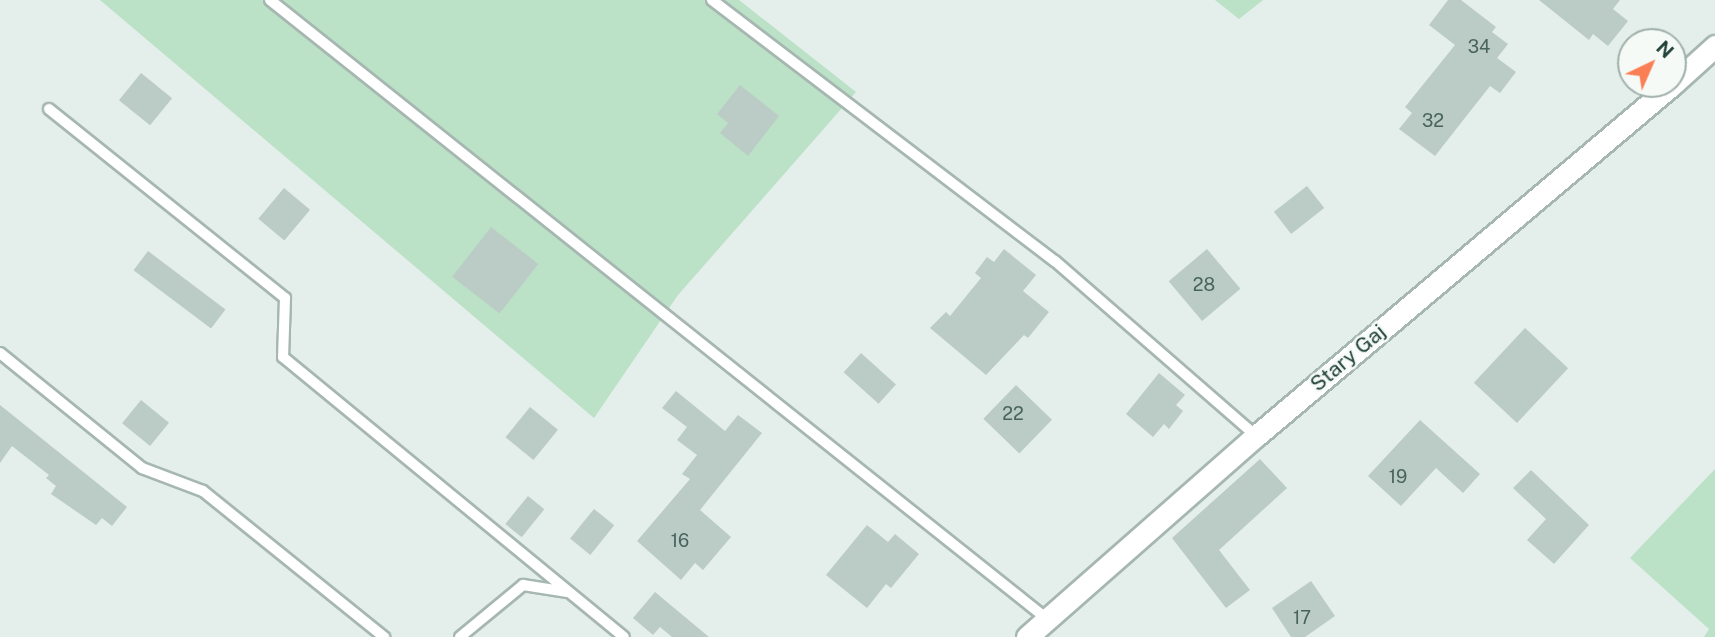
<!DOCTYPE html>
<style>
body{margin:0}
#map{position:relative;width:1715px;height:637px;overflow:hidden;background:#e4eeea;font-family:"Public Sans",sans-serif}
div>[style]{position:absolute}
.green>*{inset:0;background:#bbe1c6}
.building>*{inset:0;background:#bbccc6;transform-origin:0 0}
.roads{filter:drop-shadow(2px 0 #a6b7b1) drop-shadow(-2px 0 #a6b7b1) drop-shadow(0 2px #a6b7b1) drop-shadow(0 -2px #a6b7b1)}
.service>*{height:10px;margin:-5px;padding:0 5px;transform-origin:5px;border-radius:5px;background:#fff}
.minor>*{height:21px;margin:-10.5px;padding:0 10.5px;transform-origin:10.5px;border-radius:10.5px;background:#fff}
span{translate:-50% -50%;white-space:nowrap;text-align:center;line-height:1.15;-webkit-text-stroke:5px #f5faf7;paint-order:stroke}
.number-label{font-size:18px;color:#48645c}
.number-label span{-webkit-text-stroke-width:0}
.street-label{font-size:21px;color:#214139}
.north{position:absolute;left:1617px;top:28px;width:70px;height:70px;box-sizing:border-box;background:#f5faf7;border:2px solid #a0b0ab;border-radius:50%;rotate:44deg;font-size:19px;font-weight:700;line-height:28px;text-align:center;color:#214139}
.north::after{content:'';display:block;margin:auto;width:24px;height:32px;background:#fb7f55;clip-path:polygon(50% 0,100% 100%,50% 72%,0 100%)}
</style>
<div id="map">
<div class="green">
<div style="clip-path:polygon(100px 0,739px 0,856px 92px,678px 295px,594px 418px)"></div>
<div style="clip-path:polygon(1215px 0,1263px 0,1239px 19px)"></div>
<div style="clip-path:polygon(1715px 469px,1715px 637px,1704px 637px,1709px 629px,1630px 558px)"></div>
</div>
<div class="building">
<div style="clip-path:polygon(1448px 0,1461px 0,1496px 27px,1492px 32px,1508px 44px,1497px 58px,1516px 72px,1500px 93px,1490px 86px,1435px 156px,1399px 129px,1412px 113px,1405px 107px,1455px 45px,1429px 25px)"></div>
<div style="clip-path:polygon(1539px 0,1620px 0,1613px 9px,1628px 21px,1608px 46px,1593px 34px,1589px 40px)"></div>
<div style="left:141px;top:73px;width:40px;height:35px;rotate:39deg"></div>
<div style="clip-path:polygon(740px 85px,779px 116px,748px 156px,720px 133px,728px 123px,717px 114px)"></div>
<div style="left:1307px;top:186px;width:28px;height:42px;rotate:52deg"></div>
<div style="left:284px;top:188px;width:34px;height:40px;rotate:40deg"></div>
<div style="left:491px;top:227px;width:60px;height:63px;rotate:38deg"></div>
<div style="clip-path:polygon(1004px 249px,1036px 275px,1023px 291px,1049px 312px,1028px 338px,1024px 335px,986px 375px,930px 328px,946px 312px,950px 316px,981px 278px,975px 273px,987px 257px,994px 262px)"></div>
<div style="left:1207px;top:249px;width:52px;height:50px;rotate:50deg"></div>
<div style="left:148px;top:251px;width:97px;height:24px;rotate:37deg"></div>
<div style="left:1525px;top:328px;width:59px;height:75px;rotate:43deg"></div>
<div style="left:861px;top:353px;width:47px;height:26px;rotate:42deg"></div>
<div style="clip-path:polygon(1159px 373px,1185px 395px,1176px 405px,1183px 411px,1169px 429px,1164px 424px,1153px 437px,1126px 414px)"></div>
<div style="left:1016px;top:385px;width:50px;height:47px;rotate:44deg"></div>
<div style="clip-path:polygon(676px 391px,725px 431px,738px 415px,762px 433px,700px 510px,731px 537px,703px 570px,695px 563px,681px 580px,637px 541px,690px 479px,682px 474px,697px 455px,677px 440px,687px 427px,662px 408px)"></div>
<div style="left:141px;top:400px;width:36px;height:30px;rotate:39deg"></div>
<div style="clip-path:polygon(0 405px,127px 507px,112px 526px,102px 518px,96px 525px,51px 494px,56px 486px,46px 478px,49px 475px,12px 446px,0 463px)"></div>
<div style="left:530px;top:407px;width:36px;height:39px;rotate:39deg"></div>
<div style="clip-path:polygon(1420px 420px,1480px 474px,1463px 493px,1436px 468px,1401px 506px,1368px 476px)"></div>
<div style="clip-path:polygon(1260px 459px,1287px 488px,1219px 550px,1250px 590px,1226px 608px,1172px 538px)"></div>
<div style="clip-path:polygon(1531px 470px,1589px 525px,1554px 564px,1527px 540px,1546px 519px,1513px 488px)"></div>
<div style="left:528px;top:496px;width:21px;height:36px;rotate:39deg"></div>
<div style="left:594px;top:509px;width:26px;height:38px;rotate:39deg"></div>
<div style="clip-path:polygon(867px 525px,888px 542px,895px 534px,919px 554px,891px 588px,886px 584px,867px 608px,826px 575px)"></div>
<div style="clip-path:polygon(1311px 581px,1335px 616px,1305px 637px,1291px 637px,1272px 608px)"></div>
<div style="clip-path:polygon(655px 592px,709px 637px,672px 637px,660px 627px,653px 635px,633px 618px)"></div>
</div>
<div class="roads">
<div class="service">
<div style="left:270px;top:0;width:993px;rotate:38.54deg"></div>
<div style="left:712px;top:0;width:431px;rotate:37.3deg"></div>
<div style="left:1055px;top:261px;width:267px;rotate:41deg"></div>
<div style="left:49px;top:109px;width:302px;rotate:38.7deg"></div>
<div style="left:285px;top:298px;width:59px;rotate:91.9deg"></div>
<div style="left:283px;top:357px;width:441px;rotate:39.4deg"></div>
<div style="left:0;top:353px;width:183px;rotate:39deg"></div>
<div style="left:142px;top:468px;width:65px;rotate:20.7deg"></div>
<div style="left:203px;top:491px;width:233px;rotate:38.9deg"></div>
<div style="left:460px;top:637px;width:82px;rotate:-39.5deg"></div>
<div style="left:523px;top:585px;width:45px;rotate:9deg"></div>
</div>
<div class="minor">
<div style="left:1673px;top:84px;width:57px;rotate:-42.1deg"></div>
<div style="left:1027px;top:637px;width:305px;rotate:-41.3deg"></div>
<div style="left:1256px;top:436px;width:546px;rotate:-40.17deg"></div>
</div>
</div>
<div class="number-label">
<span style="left:1479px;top:47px">34</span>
<span style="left:1433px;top:121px">32</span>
<span style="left:1204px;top:285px">28</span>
<span style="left:1013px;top:414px">22</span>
<span style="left:1398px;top:477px">19</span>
<span style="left:680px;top:541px">16</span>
<span style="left:1302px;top:618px">17</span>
</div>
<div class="street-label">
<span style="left:1348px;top:358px;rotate:-40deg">Stary Gaj</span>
</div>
<div class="north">N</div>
</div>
